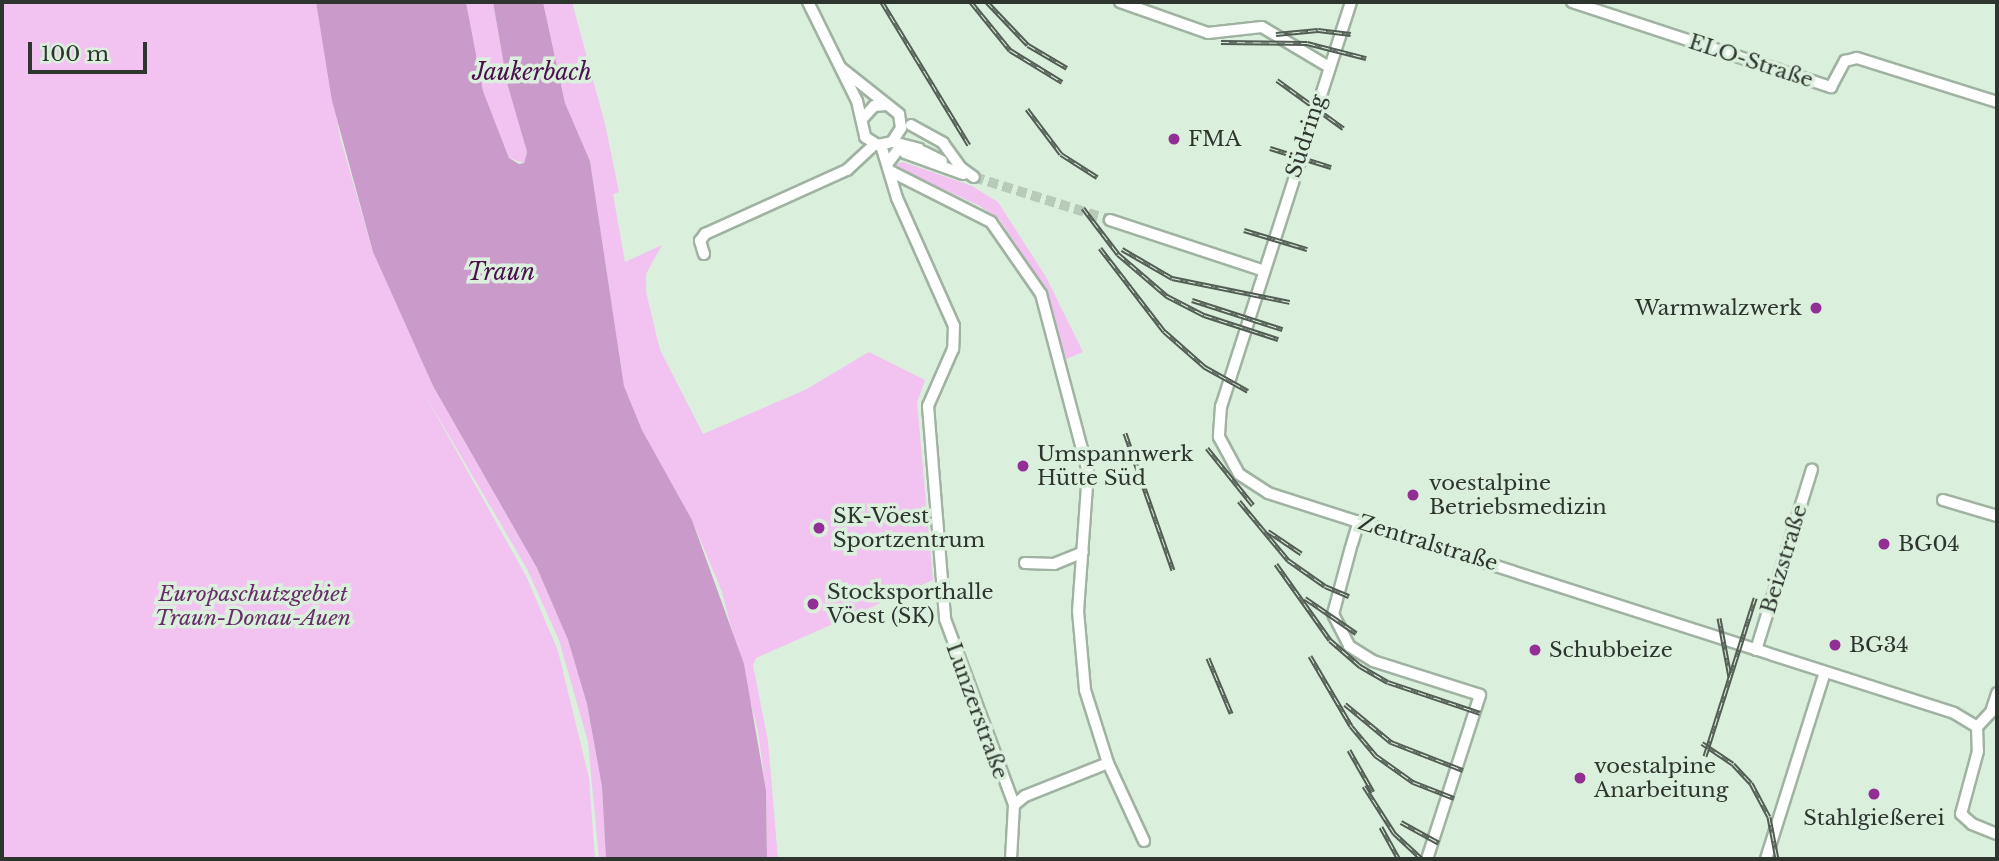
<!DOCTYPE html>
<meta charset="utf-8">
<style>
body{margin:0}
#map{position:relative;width:1999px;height:861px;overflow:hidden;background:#dbefdd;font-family:"Libre Baskerville",serif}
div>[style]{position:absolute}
.green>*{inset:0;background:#f2c3f1}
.water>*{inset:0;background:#ca9bca}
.street-tunnel>*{height:10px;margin-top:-5px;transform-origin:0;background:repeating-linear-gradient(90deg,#b8caba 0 10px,transparent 0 15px)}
.roads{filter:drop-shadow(2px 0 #a0b3a2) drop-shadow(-2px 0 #a0b3a2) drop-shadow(0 2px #a0b3a2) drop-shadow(0 -2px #a0b3a2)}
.street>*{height:10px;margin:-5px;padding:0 5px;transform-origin:5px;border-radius:5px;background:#fff}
.rail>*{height:5px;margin-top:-2.5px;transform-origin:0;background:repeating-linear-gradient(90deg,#dbefdd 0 8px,#525d53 0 16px);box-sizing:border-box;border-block:2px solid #525d53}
.dots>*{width:19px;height:19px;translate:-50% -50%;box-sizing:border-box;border:4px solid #dbefdd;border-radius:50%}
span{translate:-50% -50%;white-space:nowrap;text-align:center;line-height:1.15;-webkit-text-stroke:7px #dbefdd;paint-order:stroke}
.street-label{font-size:21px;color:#2d352e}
.poi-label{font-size:21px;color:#2d352e}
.left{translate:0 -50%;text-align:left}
.right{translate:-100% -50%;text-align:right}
.park-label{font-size:21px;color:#662d67;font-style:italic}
.water-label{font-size:23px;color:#4a114c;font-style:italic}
.frame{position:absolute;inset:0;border:4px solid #2d352e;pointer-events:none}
.scale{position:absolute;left:28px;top:42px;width:119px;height:32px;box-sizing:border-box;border:4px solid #2d352e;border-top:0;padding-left:9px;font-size:21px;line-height:24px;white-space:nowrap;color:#2d352e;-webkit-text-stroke:5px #dbefdd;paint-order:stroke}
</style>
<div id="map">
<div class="green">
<div style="clip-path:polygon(2px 2px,316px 2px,340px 137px,373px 252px,433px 386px,537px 568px,568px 640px,587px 704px,602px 787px,606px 859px,599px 859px,588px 742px,559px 640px,527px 569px,423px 391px,527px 578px,558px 651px,589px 778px,595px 859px,2px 859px)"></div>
<div style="clip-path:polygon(466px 2px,493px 2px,507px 83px,527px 152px,524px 163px,509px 158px,483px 91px)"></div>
<div style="clip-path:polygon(543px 2px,572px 2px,605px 124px,619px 192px,613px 194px,625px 262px,662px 245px,646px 274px,646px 292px,660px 350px,703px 434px,805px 390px,869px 352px,925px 380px,917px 402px,933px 580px,756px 658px,753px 665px,768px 741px,778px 859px,767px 859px,766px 790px,758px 731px,722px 592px,692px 520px,642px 430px,624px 386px,590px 161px,565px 103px)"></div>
<div style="clip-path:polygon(903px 162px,972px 186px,998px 202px,1046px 277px,1083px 352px,1066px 359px,1045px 289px,1000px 220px,980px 206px,908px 173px,905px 176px,894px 165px)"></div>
</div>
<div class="water">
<div style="clip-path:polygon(316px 2px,466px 2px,483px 91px,509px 158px,519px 164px,524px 163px,527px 152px,507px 83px,493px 2px,543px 2px,565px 103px,590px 161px,624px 386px,642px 430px,692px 520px,744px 664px,766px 790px,767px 859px,606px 859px,602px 787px,587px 704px,568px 640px,537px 568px,433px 386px,373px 252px,332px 101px)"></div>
</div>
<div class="street-tunnel">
<div style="left:974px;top:177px;width:143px;rotate:17.5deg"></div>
</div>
<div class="roads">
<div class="street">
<div style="left:808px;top:2px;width:110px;rotate:63.7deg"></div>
<div style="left:857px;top:101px;width:37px;rotate:77deg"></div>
<div style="left:865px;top:137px;width:15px;rotate:32deg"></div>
<div style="left:878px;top:145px;width:14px;rotate:-12deg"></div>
<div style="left:892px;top:142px;width:17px;rotate:-57deg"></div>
<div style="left:901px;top:128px;width:14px;rotate:-98deg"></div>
<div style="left:899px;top:114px;width:74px;rotate:-141.6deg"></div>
<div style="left:1120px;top:2px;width:93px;rotate:19.4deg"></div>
<div style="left:1208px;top:33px;width:54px;rotate:-6.3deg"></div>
<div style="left:1262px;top:27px;width:78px;rotate:30.8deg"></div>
<div style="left:1351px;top:2px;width:424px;rotate:107.8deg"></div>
<div style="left:1221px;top:406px;width:31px;rotate:94deg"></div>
<div style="left:1219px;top:437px;width:42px;rotate:61.6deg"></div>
<div style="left:1239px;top:474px;width:35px;rotate:33deg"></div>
<div style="left:1268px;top:493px;width:720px;rotate:17.78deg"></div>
<div style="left:1954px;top:713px;width:27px;rotate:31deg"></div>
<div style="left:1572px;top:2px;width:273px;rotate:18.2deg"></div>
<div style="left:1831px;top:87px;width:30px;rotate:-62deg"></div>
<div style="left:1845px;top:61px;width:12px;rotate:-14deg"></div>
<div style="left:1857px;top:58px;width:147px;rotate:17.4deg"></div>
<div style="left:862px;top:119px;width:18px;rotate:-47deg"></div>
<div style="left:874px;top:106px;width:13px;rotate:-4deg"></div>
<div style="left:911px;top:125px;width:37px;rotate:29deg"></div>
<div style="left:943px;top:143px;width:31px;rotate:54deg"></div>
<div style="left:897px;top:143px;width:23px;rotate:15deg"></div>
<div style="left:881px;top:145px;width:55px;rotate:73.2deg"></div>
<div style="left:897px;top:198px;width:140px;rotate:66deg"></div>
<div style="left:954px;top:326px;width:23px;rotate:92deg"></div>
<div style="left:953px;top:349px;width:62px;rotate:113.7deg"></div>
<div style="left:928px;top:406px;width:214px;rotate:85.4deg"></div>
<div style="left:945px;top:619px;width:198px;rotate:69.6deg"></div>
<div style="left:924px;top:152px;width:20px;rotate:27deg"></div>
<div style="left:888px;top:163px;width:20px;rotate:-53deg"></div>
<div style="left:900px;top:147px;width:8px;rotate:50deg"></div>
<div style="left:905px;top:153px;width:62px;rotate:19.9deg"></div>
<div style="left:960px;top:167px;width:17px;rotate:36deg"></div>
<div style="left:892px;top:172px;width:111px;rotate:26.8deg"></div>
<div style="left:991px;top:222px;width:88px;rotate:55.2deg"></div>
<div style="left:1041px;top:294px;width:184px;rotate:75.2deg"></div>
<div style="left:1088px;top:472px;width:139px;rotate:94.1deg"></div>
<div style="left:1078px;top:611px;width:79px;rotate:84.9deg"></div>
<div style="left:1085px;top:690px;width:77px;rotate:72.5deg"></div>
<div style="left:1108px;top:763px;width:86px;rotate:65.2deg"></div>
<div style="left:1110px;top:220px;width:162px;rotate:18.3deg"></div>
<div style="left:704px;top:254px;width:14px;rotate:-107deg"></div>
<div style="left:700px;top:241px;width:9px;rotate:-54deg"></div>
<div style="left:705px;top:234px;width:156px;rotate:-24.3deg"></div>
<div style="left:847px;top:170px;width:38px;rotate:-43deg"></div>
<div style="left:1943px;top:500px;width:56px;rotate:16.5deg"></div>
<div style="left:1352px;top:544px;width:24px;rotate:-73deg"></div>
<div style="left:1351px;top:547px;width:69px;rotate:105deg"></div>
<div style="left:1333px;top:614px;width:36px;rotate:63deg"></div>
<div style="left:1349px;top:646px;width:28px;rotate:32deg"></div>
<div style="left:1373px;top:661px;width:112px;rotate:17.6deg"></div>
<div style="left:1480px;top:695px;width:172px;rotate:107.9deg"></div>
<div style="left:1025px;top:563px;width:29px;rotate:2deg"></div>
<div style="left:1054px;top:564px;width:31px;rotate:-22deg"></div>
<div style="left:1756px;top:650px;width:189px;rotate:-72.8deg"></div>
<div style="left:1977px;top:727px;width:24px;rotate:88deg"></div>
<div style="left:1978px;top:751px;width:65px;rotate:105.1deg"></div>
<div style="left:1961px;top:814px;width:15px;rotate:42deg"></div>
<div style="left:1972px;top:824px;width:27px;rotate:22deg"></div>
<div style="left:1977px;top:727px;width:21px;rotate:-47deg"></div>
<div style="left:1991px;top:712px;width:20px;rotate:-72deg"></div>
<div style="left:1011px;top:859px;width:54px;rotate:-86.8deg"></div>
<div style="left:1014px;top:805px;width:14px;rotate:-39deg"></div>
<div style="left:1025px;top:796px;width:89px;rotate:-21.7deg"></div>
<div style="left:1766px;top:859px;width:196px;rotate:-72.5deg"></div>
</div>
</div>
<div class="rail">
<div style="left:882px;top:2px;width:167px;rotate:58.7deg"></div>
<div style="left:971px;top:2px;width:62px;rotate:50.9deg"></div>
<div style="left:1010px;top:50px;width:61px;rotate:31.6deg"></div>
<div style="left:987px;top:2px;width:59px;rotate:46.4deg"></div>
<div style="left:1028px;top:45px;width:45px;rotate:30.5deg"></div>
<div style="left:1276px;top:34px;width:42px;rotate:-5.4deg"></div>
<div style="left:1318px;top:30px;width:33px;rotate:7deg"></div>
<div style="left:1221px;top:42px;width:86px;rotate:0.7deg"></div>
<div style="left:1307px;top:43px;width:61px;rotate:14.3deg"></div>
<div style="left:1277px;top:80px;width:82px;rotate:36deg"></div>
<div style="left:1027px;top:109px;width:56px;rotate:52.9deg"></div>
<div style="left:1061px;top:154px;width:43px;rotate:32.6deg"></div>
<div style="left:1270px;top:148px;width:64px;rotate:17.3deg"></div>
<div style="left:1083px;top:208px;width:58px;rotate:52.7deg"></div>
<div style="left:1118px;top:254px;width:65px;rotate:40.6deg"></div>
<div style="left:1167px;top:296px;width:42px;rotate:27.2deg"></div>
<div style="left:1204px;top:315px;width:78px;rotate:18deg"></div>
<div style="left:1244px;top:230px;width:66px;rotate:16.8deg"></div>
<div style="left:1100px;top:248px;width:105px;rotate:52.4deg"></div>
<div style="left:1164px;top:331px;width:55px;rotate:41.3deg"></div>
<div style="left:1205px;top:367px;width:49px;rotate:29.2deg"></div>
<div style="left:1122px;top:249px;width:58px;rotate:30.1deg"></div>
<div style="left:1172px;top:278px;width:120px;rotate:11.5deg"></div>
<div style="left:1192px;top:300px;width:95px;rotate:17.9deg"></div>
<div style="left:1125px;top:433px;width:145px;rotate:70.7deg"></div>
<div style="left:1207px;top:448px;width:73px;rotate:51.1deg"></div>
<div style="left:1239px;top:501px;width:77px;rotate:50.3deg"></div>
<div style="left:1288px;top:560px;width:45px;rotate:35.1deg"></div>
<div style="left:1325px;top:586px;width:26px;rotate:23deg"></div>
<div style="left:1268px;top:531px;width:40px;rotate:34deg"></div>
<div style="left:1276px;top:564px;width:93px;rotate:54.6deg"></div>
<div style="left:1330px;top:640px;width:40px;rotate:41deg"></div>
<div style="left:1360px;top:666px;width:32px;rotate:30deg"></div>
<div style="left:1388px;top:682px;width:97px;rotate:18.6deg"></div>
<div style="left:1305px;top:598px;width:62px;rotate:34.5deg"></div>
<div style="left:1719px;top:618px;width:60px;rotate:79.4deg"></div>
<div style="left:1310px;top:656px;width:81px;rotate:59.6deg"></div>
<div style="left:1351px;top:726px;width:38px;rotate:50deg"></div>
<div style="left:1375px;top:755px;width:47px;rotate:35.4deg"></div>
<div style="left:1413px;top:782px;width:44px;rotate:21.3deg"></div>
<div style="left:1208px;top:658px;width:60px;rotate:67.3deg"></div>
<div style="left:1345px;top:704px;width:60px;rotate:39.6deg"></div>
<div style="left:1391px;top:742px;width:77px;rotate:21.3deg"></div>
<div style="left:1702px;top:743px;width:37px;rotate:34deg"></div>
<div style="left:1733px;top:764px;width:26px;rotate:47deg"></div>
<div style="left:1751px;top:783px;width:38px;rotate:62deg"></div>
<div style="left:1769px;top:817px;width:43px;rotate:79.2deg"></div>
<div style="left:1349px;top:750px;width:48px;rotate:60.3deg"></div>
<div style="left:1705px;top:756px;width:166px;rotate:-72.4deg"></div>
<div style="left:1364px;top:786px;width:56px;rotate:57.4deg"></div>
<div style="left:1394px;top:833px;width:38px;rotate:43deg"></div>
<div style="left:1401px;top:822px;width:43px;rotate:28.9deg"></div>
<div style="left:1381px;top:827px;width:37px;rotate:61deg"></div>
</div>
<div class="dots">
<div style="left:1174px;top:139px;background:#922f95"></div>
<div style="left:1816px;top:308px;background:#922f95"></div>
<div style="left:1023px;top:466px;background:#922f95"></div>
<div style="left:1413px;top:495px;background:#922f95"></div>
<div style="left:819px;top:528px;background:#922f95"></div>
<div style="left:1884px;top:544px;background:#922f95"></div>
<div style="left:813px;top:604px;background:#922f95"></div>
<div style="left:1835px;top:645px;background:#922f95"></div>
<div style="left:1535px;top:650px;background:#922f95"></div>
<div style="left:1580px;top:778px;background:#922f95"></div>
<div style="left:1874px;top:794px;background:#922f95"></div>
</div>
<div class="street-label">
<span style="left:1751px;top:61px;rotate:18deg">ELO-Straße</span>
<span style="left:1306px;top:136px;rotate:-72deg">Südring</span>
<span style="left:1428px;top:543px;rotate:17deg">Zentralstraße</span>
<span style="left:1784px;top:559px;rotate:-73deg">Beizstraße</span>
<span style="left:977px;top:711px;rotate:70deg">Lunzerstraße</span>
</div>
<div class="poi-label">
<span class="left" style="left:1188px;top:139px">FMA</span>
<span class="right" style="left:1802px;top:308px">Warmwalzwerk</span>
<span class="left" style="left:1037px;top:466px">Umspannwerk<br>Hütte Süd</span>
<span class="left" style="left:1429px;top:495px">voestalpine<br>Betriebsmedizin</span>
<span class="left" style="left:833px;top:528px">SK-Vöest<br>Sportzentrum</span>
<span class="left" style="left:1898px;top:544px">BG04</span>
<span class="left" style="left:827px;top:604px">Stocksporthalle<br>Vöest (SK)</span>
<span class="left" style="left:1849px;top:645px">BG34</span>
<span class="left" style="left:1549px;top:650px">Schubbeize</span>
<span class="left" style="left:1594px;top:778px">voestalpine<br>Anarbeitung</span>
<span style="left:1874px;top:818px">Stahlgießerei</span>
</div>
<div class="park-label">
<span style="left:253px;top:606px">Europaschutzgebiet<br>Traun-Donau-Auen</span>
</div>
<div class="water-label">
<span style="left:532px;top:72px">Jaukerbach</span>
<span style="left:501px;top:272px">Traun</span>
</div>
<div class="frame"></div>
<div class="scale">100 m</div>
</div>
